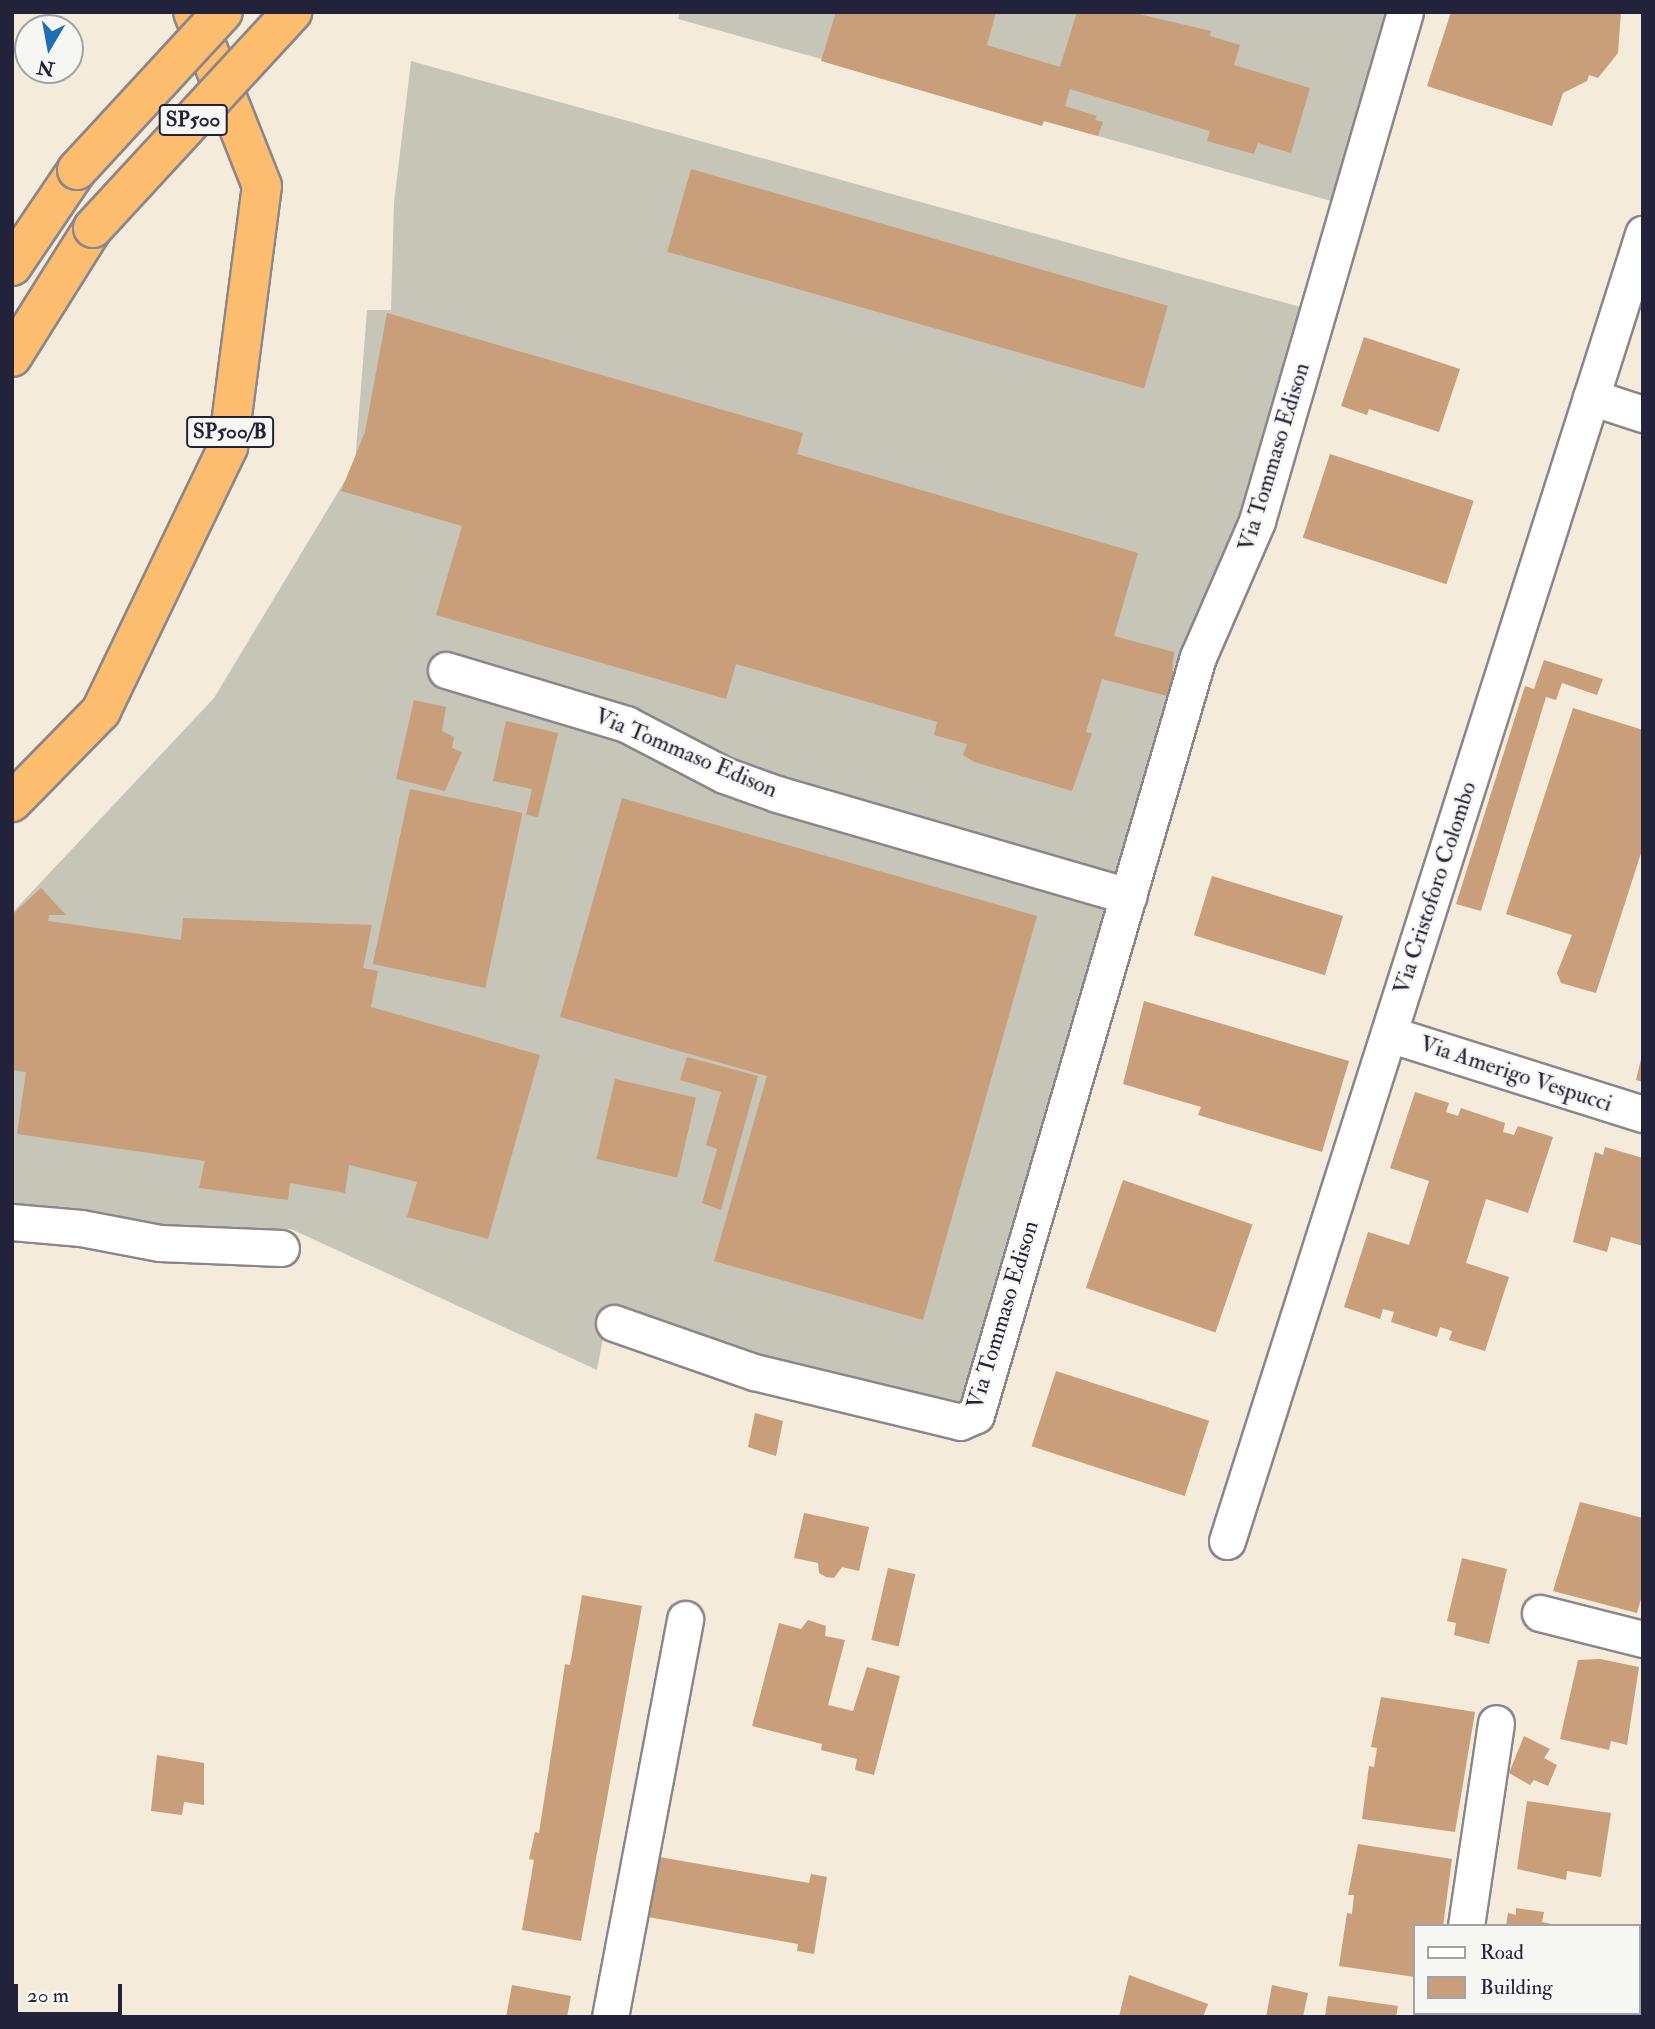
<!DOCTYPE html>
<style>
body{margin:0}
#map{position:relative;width:1655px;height:2029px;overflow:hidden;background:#f4ebdb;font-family:"IM FELL Double Pica",serif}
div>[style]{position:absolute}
.industrial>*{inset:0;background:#c6c5b8}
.building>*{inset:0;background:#c89e7b;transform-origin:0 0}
.roads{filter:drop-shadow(2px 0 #8b868b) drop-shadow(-2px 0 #8b868b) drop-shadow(0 2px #8b868b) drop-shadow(0 -2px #8b868b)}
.minor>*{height:35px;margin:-17.5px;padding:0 17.5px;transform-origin:17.5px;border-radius:17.5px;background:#fff}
.highway>*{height:38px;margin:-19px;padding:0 19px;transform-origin:19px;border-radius:19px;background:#fcbd6e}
.bridges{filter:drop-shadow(2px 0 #8b868b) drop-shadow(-2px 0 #8b868b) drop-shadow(0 2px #8b868b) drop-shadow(0 -2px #8b868b)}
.highway-bridge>*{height:38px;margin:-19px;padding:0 19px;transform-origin:19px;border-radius:19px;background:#fcbd6e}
span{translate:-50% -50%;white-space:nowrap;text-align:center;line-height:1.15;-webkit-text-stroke:5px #f6f6f2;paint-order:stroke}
.shield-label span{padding:2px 5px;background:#f6f6f2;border:2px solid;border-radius:5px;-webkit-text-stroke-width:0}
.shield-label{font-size:21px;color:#22223b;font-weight:700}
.street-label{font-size:23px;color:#22223b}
.frame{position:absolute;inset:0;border:14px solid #22223b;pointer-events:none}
.legend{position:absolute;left:1413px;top:1924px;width:228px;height:91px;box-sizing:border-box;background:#f6f6f2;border:2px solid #a1a1a9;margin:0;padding:9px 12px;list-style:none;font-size:21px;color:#22223b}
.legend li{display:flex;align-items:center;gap:14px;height:35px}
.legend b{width:35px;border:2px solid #a1a1a9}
.north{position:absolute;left:14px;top:14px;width:70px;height:70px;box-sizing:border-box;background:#f6f6f2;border:2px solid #a1a1a9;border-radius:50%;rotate:190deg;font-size:19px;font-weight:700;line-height:28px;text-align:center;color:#22223b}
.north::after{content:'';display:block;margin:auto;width:24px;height:32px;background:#1f6fb2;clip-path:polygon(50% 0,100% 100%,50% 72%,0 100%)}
.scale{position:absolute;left:14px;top:1984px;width:108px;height:32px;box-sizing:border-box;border:4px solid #22223b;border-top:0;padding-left:9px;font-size:21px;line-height:24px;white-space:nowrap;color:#22223b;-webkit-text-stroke:5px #f6f6f2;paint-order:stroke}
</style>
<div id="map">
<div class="industrial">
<div style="clip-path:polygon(680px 12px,1391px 12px,1335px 202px,678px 19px)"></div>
<div style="clip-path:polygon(411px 61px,1304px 308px,1237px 537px,965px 1405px,953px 1408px,760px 1359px,609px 1306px,597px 1370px,291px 1229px,175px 1229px,12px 1209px,12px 913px,214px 698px,355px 464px,367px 310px,391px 310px,394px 203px)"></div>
</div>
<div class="building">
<div style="clip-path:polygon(836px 12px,996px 12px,987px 45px,1060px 67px,1077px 12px,1130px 12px,1211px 31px,1210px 36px,1240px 45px,1234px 65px,1310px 88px,1291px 153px,1258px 143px,1254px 154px,1207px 141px,1210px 131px,1070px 89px,1065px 106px,1097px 116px,1095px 120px,1103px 122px,1098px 136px,1044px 121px,1042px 126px,821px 61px)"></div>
<div style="clip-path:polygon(1451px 12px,1621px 12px,1618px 53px,1598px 78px,1589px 75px,1587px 81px,1563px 93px,1552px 126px,1427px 86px)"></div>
<div style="left:691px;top:169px;width:496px;height:86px;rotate:16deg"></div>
<div style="clip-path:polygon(387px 313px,803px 433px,797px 454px,1138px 553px,1114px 636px,1174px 652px,1172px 670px,1177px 673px,1171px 697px,1102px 679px,1086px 732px,1092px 733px,1072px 791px,974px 762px,963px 755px,967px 744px,934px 735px,937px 722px,736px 664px,726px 699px,436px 615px,462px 526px,341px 491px,365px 432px)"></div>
<div style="clip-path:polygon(1364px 337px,1460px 369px,1439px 432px,1369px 409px,1367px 415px,1341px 406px)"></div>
<div style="left:1330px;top:454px;width:151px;height:88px;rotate:18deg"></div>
<div style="clip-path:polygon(1544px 660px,1603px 679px,1597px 695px,1562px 683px,1556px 700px,1546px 697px,1481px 911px,1456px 904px,1525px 686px,1534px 689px)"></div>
<div style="clip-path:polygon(414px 700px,446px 707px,442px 731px,454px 737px,452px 748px,462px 752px,445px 791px,396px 779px)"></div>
<div style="clip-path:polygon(1573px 708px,1643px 730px,1643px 847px,1596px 993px,1561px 983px,1557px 973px,1572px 935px,1506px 914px)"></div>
<div style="clip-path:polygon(506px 721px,558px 733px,538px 817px,526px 815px,532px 789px,493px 781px)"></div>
<div style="left:410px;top:789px;width:115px;height:179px;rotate:12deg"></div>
<div style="clip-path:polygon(622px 798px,1037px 916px,923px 1320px,714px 1261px,767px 1076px,560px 1017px)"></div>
<div style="left:1212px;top:876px;width:137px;height:62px;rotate:17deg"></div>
<div style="clip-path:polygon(41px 888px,66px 915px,49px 915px,48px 921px,181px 940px,183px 918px,372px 925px,363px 968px,378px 971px,371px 1007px,540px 1055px,488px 1239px,407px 1217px,417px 1182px,349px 1165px,345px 1193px,290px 1183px,288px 1200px,199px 1188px,205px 1161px,17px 1134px,26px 1072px,12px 1070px,12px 915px)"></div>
<div style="clip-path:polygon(1144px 1001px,1349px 1061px,1322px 1152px,1198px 1115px,1201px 1107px,1123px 1084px)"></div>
<div style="clip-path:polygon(1642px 1055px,1643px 1056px,1643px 1082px,1636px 1080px)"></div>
<div style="clip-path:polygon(687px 1057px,758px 1076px,721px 1210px,702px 1203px,717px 1149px,706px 1145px,721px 1092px,680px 1080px)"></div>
<div style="left:615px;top:1079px;width:83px;height:82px;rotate:13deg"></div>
<div style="clip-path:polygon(1415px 1092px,1449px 1103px,1446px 1112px,1458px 1116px,1461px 1108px,1505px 1123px,1503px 1132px,1514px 1135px,1518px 1126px,1553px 1137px,1528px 1213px,1486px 1199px,1466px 1263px,1509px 1277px,1485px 1351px,1449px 1340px,1452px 1331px,1440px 1327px,1437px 1337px,1391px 1322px,1394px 1312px,1383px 1309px,1380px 1319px,1344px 1307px,1368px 1232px,1409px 1245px,1429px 1181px,1390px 1168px)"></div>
<div style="clip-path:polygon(1605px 1147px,1643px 1158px,1643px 1246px,1611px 1237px,1607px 1252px,1573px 1242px,1595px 1152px,1603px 1155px)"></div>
<div style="left:1123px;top:1180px;width:137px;height:114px;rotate:19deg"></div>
<div style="left:1056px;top:1371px;width:161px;height:79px;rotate:18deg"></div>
<div style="clip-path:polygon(755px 1413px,783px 1421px,776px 1456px,748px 1447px)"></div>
<div style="clip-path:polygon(1580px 1502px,1643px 1518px,1643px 1592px,1637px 1613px,1553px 1591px)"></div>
<div style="clip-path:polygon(804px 1513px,869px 1527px,859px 1571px,842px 1567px,834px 1578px,826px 1577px,819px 1573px,818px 1563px,794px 1558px)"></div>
<div style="clip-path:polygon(1462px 1558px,1507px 1569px,1489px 1644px,1454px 1635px,1456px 1623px,1447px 1621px)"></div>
<div style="left:888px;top:1568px;width:28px;height:74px;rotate:13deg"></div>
<div style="clip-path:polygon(582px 1595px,642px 1606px,581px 1941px,522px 1930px,534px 1860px,529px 1859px,535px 1832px,539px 1833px,565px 1664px,570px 1665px)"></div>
<div style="clip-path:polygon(808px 1620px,826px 1626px,825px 1636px,845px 1640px,828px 1705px,853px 1711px,867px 1667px,900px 1676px,874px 1775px,855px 1770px,857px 1759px,821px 1750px,822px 1744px,752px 1726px,779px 1623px,801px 1629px)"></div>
<div style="clip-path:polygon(1600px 1659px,1639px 1667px,1627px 1745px,1611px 1741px,1609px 1750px,1560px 1739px,1578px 1660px)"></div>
<div style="clip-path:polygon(1381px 1697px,1475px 1712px,1455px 1832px,1362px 1819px,1369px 1766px,1374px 1767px,1377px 1748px,1371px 1747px)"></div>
<div style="clip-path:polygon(1524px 1736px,1550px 1749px,1544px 1758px,1557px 1765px,1548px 1786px,1534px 1780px,1530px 1785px,1509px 1773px)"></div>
<div style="clip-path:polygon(157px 1755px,204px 1763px,204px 1805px,184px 1802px,182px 1815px,151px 1811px)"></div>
<div style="clip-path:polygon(1527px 1801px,1611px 1813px,1601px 1877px,1567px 1871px,1566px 1880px,1517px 1869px)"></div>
<div style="clip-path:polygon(644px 1844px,660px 1847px,659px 1857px,809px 1883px,811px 1874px,827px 1877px,814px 1954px,797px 1951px,798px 1944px,648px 1917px,644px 1924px)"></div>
<div style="clip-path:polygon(1358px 1844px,1452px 1859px,1443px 1926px,1415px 1926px,1415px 1977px,1339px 1966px,1347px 1913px,1352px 1914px,1354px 1895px,1348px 1895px)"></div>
<div style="clip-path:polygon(1516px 1908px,1544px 1912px,1542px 1922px,1561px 1926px,1506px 1926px,1508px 1913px,1516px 1915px)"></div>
<div style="clip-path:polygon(1129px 1975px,1208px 2004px,1203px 2017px,1119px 2017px)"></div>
<div style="clip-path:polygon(512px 1985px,571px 1996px,567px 2017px,506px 2017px)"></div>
<div style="clip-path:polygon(1272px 1985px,1308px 1993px,1303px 2017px,1266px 2017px)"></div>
<div style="clip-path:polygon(1328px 1996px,1398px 2006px,1396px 2017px,1325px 2017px)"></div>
<div style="clip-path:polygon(1603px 2013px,1632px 2013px,1602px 2017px)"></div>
</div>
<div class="roads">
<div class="minor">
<div style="left:1591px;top:397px;width:55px;rotate:18.1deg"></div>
<div style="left:446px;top:670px;width:188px;rotate:16.7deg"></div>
<div style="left:626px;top:724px;width:110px;rotate:27.5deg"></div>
<div style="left:724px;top:775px;width:56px;rotate:19.7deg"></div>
<div style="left:777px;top:794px;width:366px;rotate:16.2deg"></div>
<div style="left:1389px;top:1034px;width:266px;rotate:17.5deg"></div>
<div style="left:12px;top:1222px;width:69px;rotate:5deg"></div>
<div style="left:81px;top:1228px;width:80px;rotate:10.8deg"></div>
<div style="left:160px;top:1243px;width:121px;rotate:2.4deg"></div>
<div style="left:614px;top:1323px;width:148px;rotate:19.3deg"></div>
<div style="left:754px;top:1372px;width:212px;rotate:13.6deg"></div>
<div style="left:960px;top:1422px;width:17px;rotate:-24deg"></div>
<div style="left:976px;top:1415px;width:790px;rotate:-73.68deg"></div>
<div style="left:1198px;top:657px;width:148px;rotate:-66.5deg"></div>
<div style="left:1257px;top:521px;width:530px;rotate:-73.79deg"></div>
<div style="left:1227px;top:1541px;width:1372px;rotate:-72.34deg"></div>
<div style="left:1540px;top:1613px;width:106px;rotate:14.2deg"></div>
<div style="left:1466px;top:1926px;width:205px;rotate:-81.6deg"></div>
<div style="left:610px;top:2017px;width:405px;rotate:-79.3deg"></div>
<div style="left:1452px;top:2017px;width:4px;rotate:-90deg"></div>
</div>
<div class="highway">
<div style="left:12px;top:266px;width:116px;rotate:-55.9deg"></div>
<div style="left:12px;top:357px;width:152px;rotate:-57.9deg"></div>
<div style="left:12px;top:802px;width:127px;rotate:-45.6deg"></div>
<div style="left:101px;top:711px;width:293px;rotate:-64.3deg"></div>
<div style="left:228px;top:447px;width:263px;rotate:-82.6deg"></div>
<div style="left:262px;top:186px;width:187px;rotate:-111.6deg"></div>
</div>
</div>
<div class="bridges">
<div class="highway-bridge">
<div style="left:77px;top:170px;width:215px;rotate:-47.3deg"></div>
<div style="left:93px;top:228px;width:294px;rotate:-47.3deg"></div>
</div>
</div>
<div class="shield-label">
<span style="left:193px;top:120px">SP500</span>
<span style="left:230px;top:432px">SP500/B</span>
</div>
<div class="street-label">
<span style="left:1274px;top:457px;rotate:-73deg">Via Tommaso Edison</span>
<span style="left:686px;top:753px;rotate:23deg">Via Tommaso Edison</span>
<span style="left:1435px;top:888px;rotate:-72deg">Via Cristoforo Colombo</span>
<span style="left:1516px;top:1074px;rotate:18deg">Via Amerigo Vespucci</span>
<span style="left:1003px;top:1315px;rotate:-73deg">Via Tommaso Edison</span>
</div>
<div class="frame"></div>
<ul class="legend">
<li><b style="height:9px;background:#fff"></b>Road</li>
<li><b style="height:19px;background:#c89e7b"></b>Building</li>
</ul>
<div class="north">N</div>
<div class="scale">20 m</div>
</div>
